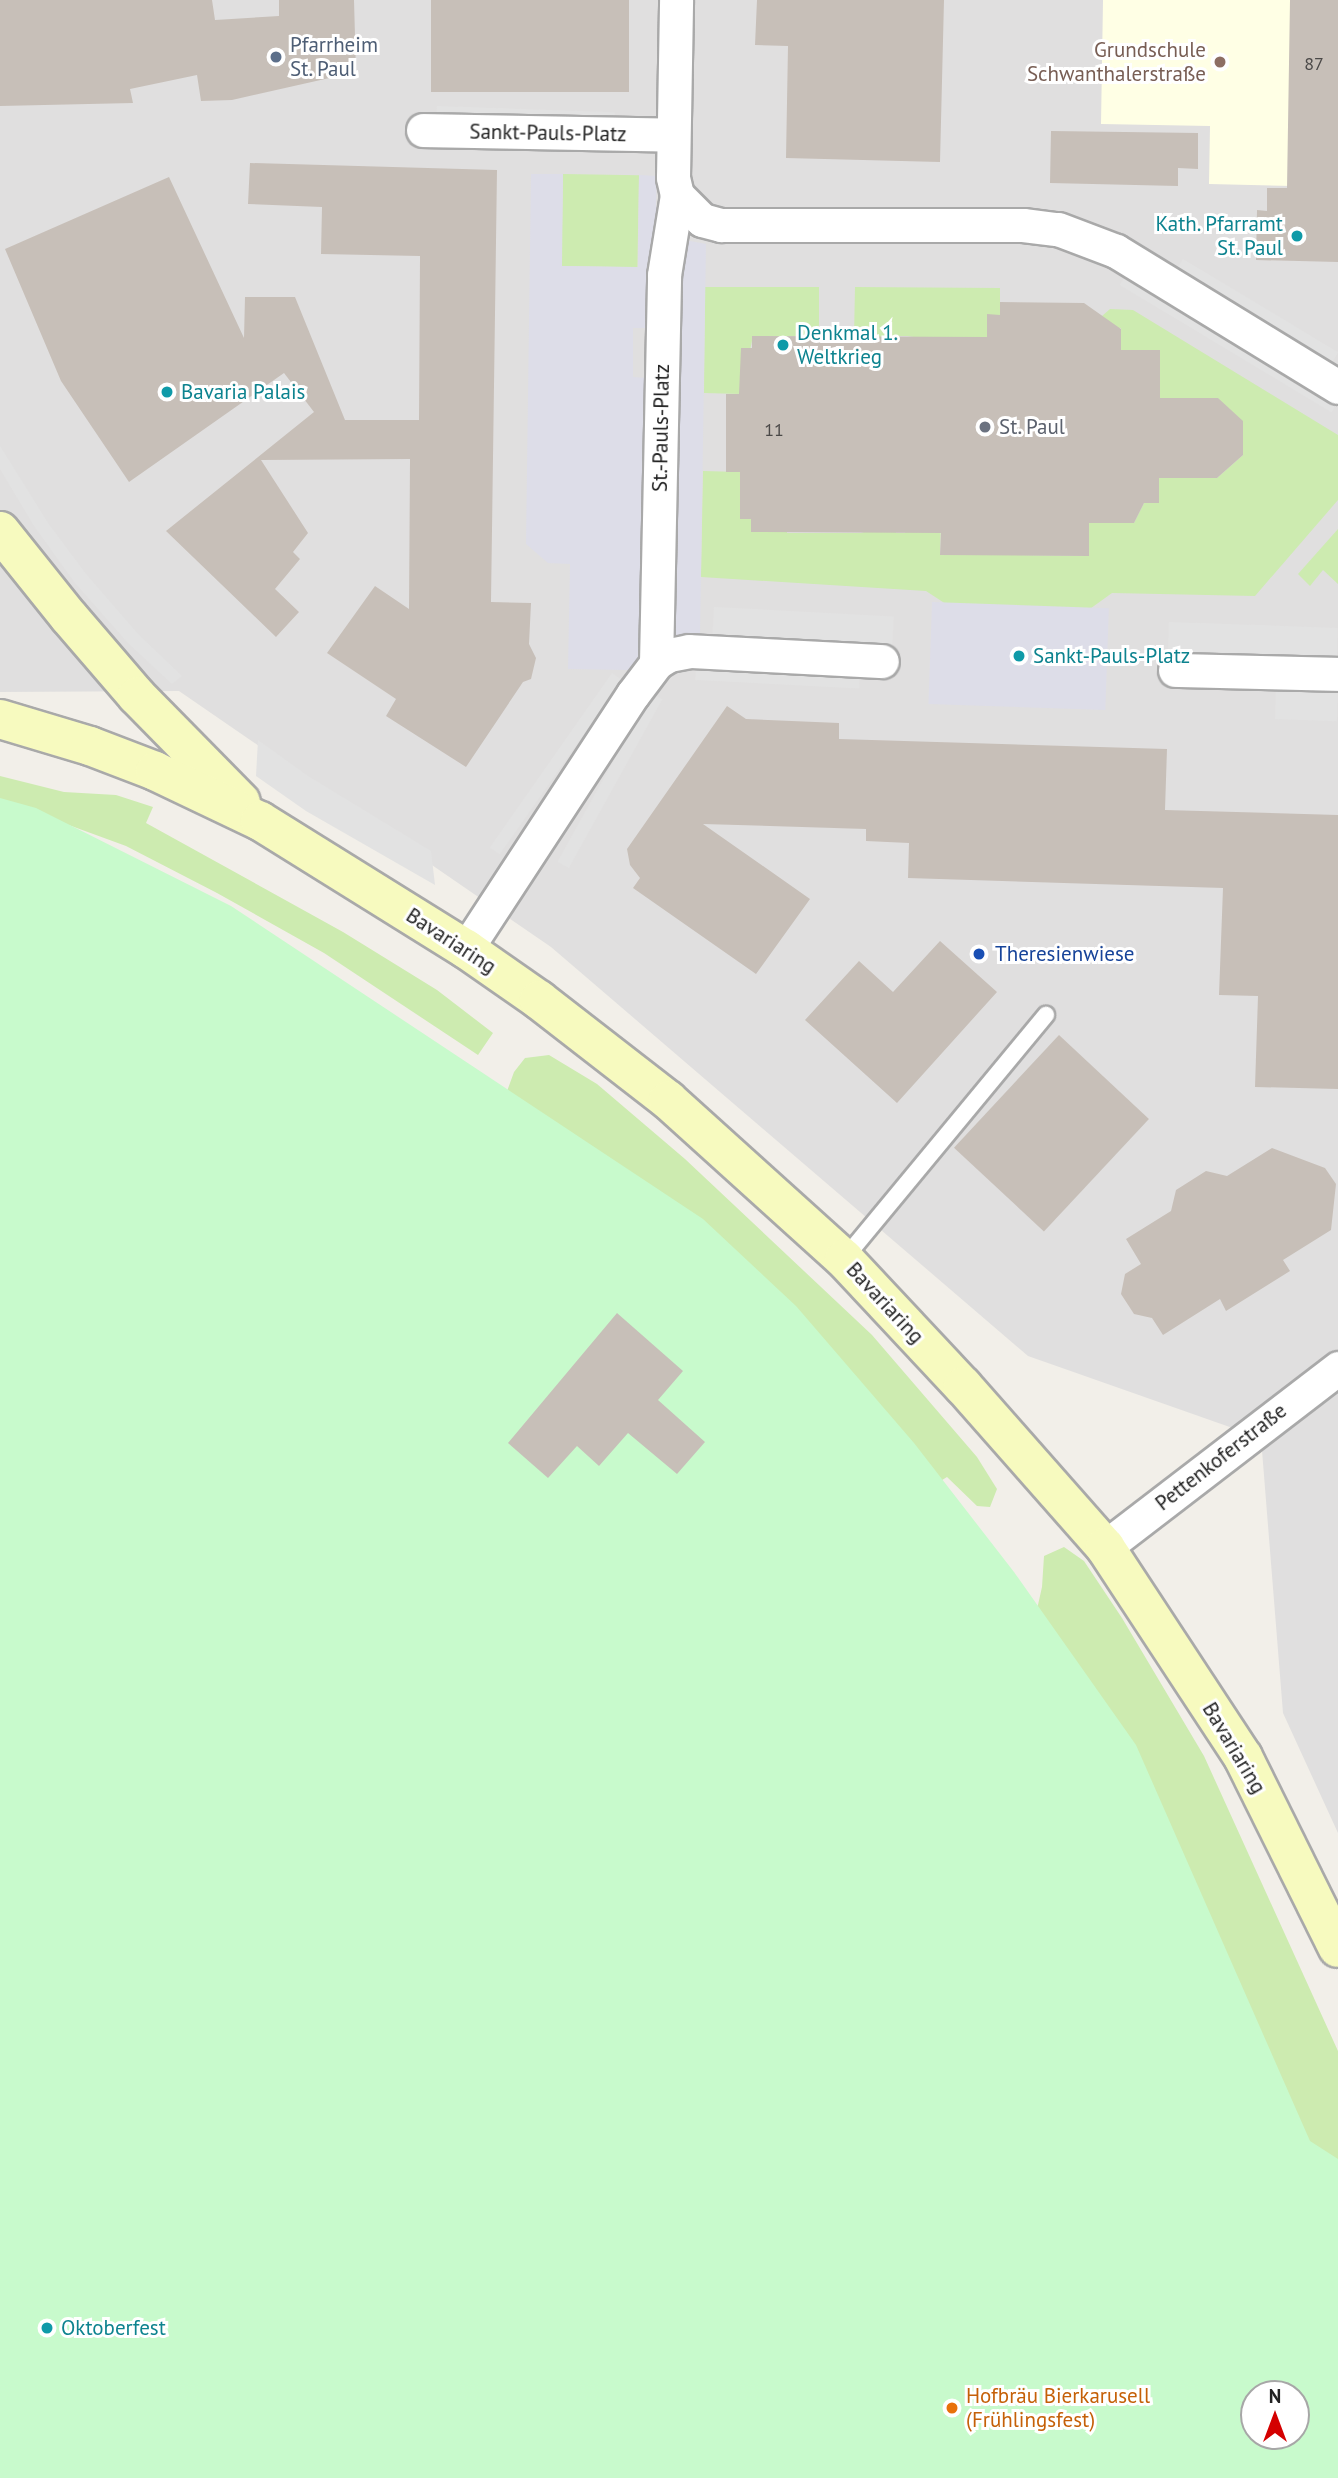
<!DOCTYPE html>
<meta charset="utf-8">
<style>
body{margin:0}
#map{position:relative;width:1338px;height:2478px;overflow:hidden;background:#f2efe9;font-family:"PT Sans",sans-serif}
div>[style]{position:absolute}
.residential>*{inset:0;background:#e0dfdf}
.education>*{inset:0;background:#ffffe5}
.grass>*{inset:0;background:#cdebb0;transform-origin:0 0}
.park>*{inset:0;background:#c8facc}
.parking>*{inset:0;background:#e2e2e2;transform-origin:0 0}
.plaza>*{inset:0;background:#dddde8;transform-origin:0 0}
.building>*{inset:0;background:#c7bfb8;transform-origin:0 0}
.roads{filter:drop-shadow(2px 0 #a9a9a9) drop-shadow(-2px 0 #a9a9a9) drop-shadow(0 2px #a9a9a9) drop-shadow(0 -2px #a9a9a9)}
.lane>*{height:16px;margin:-8px;padding:0 8px;transform-origin:8px;border-radius:8px;background:#fff}
.street>*{height:33px;margin:-16.5px;padding:0 16.5px;transform-origin:16.5px;border-radius:16.5px;background:#fff}
.secondary>*{height:38px;margin:-19px;padding:0 19px;transform-origin:19px;border-radius:19px;background:#f7fabf}
.dots>*{width:19px;height:19px;translate:-50% -50%;box-sizing:border-box;border:4px solid #fff;border-radius:50%}
span{translate:-50% -50%;white-space:nowrap;text-align:center;line-height:1.15;-webkit-text-stroke:6px #fff;paint-order:stroke}
.number-label{font-size:18px;color:#4b4948}
.number-label span{-webkit-text-stroke-width:0}
.service-label{font-size:21px;color:#4e5e75}
.left{translate:0 -50%;text-align:left}
.education-label{font-size:21px;color:#785e54}
.right{translate:-100% -50%;text-align:right}
.street-label{font-size:21px;color:#222}
.culture-label{font-size:21px;color:#0d838f}
.worship-label{font-size:21px;color:#5b616d}
.transit-label{font-size:21px;color:#164399}
.food-label{font-size:21px;color:#c56008}
.north{position:absolute;left:1240px;top:2380px;width:70px;height:70px;box-sizing:border-box;background:#fff;border:2px solid #a7a7a7;border-radius:50%;rotate:0deg;font-size:19px;font-weight:700;line-height:28px;text-align:center;color:#222}
.north::after{content:'';display:block;margin:auto;width:24px;height:32px;background:#d40000;clip-path:polygon(50% 0,100% 100%,50% 72%,0 100%)}
</style>
<div id="map">
<div class="residential">
<div style="clip-path:polygon(0 0,1338px 0,1338px 1833px,1283px 1713px,1261px 1438px,1028px 1356px,551px 947px,179px 691px,0 692px)"></div>
</div>
<div class="education">
<div style="clip-path:polygon(1103px 0,1338px 0,1338px 187px,1209px 184px,1210px 126px,1101px 124px)"></div>
</div>
<div class="grass">
<div style="left:563px;top:174px;width:76px;height:92px;rotate:1deg"></div>
<div style="clip-path:polygon(705px 287px,819px 287px,819px 336px,753px 336px,741px 394px,704px 393px)"></div>
<div style="clip-path:polygon(855px 287px,1000px 288px,1000px 315px,987px 348px,907px 336px,898px 336px,898px 348px,863px 347px,863px 336px,854px 336px)"></div>
<div style="clip-path:polygon(1110px 309px,1133px 310px,1338px 435px,1338px 500px,1255px 596px,1112px 593px,1087px 611px,952px 608px,926px 591px,701px 577px,703px 471px,740px 472px,740px 484px,752px 485px,740px 508px,740px 519px,751px 519px,787px 530px,787px 533px,861px 533px,896px 522px,896px 533px,905px 533px,906px 522px,941px 522px,940px 554px,1089px 556px,1089px 523px,1134px 523px,1144px 503px,1159px 503px,1159px 478px,1217px 478px,1243px 455px,1218px 398px,1160px 398px,1160px 351px,1121px 350px,1121px 328px,1102px 328px,1102px 316px)"></div>
<div style="clip-path:polygon(1338px 529px,1338px 584px,1323px 570px,1310px 586px,1298px 574px)"></div>
<div style="clip-path:polygon(0 776px,64px 792px,116px 795px,153px 807px,146px 823px,343px 932px,437px 990px,493px 1033px,478px 1055px,324px 953px,217px 893px,126px 846px,55px 820px,0 807px)"></div>
<div style="clip-path:polygon(549px 1055px,597px 1084px,685px 1159px,872px 1335px,977px 1457px,997px 1489px,990px 1507px,977px 1506px,947px 1477px,902px 1505px,498px 1116px,514px 1072px,525px 1058px)"></div>
<div style="clip-path:polygon(1064px 1547px,1084px 1561px,1122px 1618px,1204px 1756px,1338px 2051px,1338px 2445px,1031px 1636px,1042px 1587px,1044px 1556px)"></div>
</div>
<div class="park">
<div style="clip-path:polygon(evenodd,0 798px,36px 808px,231px 906px,703px 1219px,796px 1306px,914px 1443px,1014px 1572px,1136px 1745px,1310px 2141px,1338px 2159px,1338px 2478px,0 2478px,0 798px,1254px 2394px,1296px 2394px,1296px 2436px,1254px 2436px,1254px 2394px)"></div>
</div>
<div class="parking">
<div style="left:437px;top:106px;width:178px;height:12px;rotate:2deg"></div>
<div style="left:1183px;top:259px;width:181px;height:15px;rotate:31deg"></div>
<div style="left:1127px;top:273px;width:247px;height:14px;rotate:31deg"></div>
<div style="clip-path:polygon(0 446px,48px 523px,86px 574px,138px 634px,182px 676px,172px 684px,128px 643px,75px 583px,34px 526px,0 469px)"></div>
<div style="left:714px;top:607px;width:180px;height:30px;rotate:3deg"></div>
<div style="left:1169px;top:622px;width:169px;height:29px;rotate:2deg"></div>
<div style="left:696px;top:666px;width:164px;height:14px;rotate:3deg"></div>
<div style="left:612px;top:673px;width:12px;height:213px;rotate:35deg"></div>
<div style="left:1276px;top:689px;width:62px;height:30px;rotate:2deg"></div>
<div style="left:651px;top:693px;width:13px;height:193px;rotate:29deg"></div>
<div style="clip-path:polygon(258px 740px,308px 776px,431px 851px,435px 885px,306px 811px,256px 776px)"></div>
</div>
<div class="plaza">
<div style="clip-path:polygon(evenodd,531px 174px,563px 174px,562px 266px,638px 267px,639px 175px,657px 176px,656px 206px,664px 220px,680px 239px,706px 244px,700px 638px,638px 661px,628px 670px,568px 669px,570px 564px,548px 563px,526px 544px,531px 174px,633px 328px,647px 328px,646px 378px,633px 377px,633px 328px)"></div>
<div style="left:932px;top:602px;width:177px;height:102px;rotate:2deg"></div>
</div>
<div class="building">
<div style="clip-path:polygon(0 0,212px 0,215px 20px,279px 16px,279px 0,354px 0,356px 72px,232px 100px,201px 101px,197px 75px,130px 89px,133px 103px,0 106px)"></div>
<div style="left:431px;top:0;width:198px;height:92px"></div>
<div style="clip-path:polygon(757px 0,944px 0,940px 162px,786px 158px,788px 46px,755px 45px)"></div>
<div style="clip-path:polygon(1290px 0,1338px 0,1338px 262px,1256px 260px,1257px 210px,1267px 211px,1267px 188px,1287px 188px)"></div>
<div style="clip-path:polygon(1051px 131px,1198px 133px,1198px 169px,1178px 168px,1178px 186px,1050px 183px)"></div>
<div style="clip-path:polygon(250px 163px,497px 170px,491px 602px,531px 603px,529px 644px,536px 658px,531px 679px,523px 682px,466px 767px,386px 716px,396px 699px,327px 653px,375px 586px,409px 609px,410px 459px,261px 460px,308px 533px,293px 552px,300px 559px,275px 589px,299px 612px,276px 637px,166px 531px,314px 412px,284px 373px,129px 482px,61px 381px,5px 249px,169px 177px,244px 338px,245px 297px,295px 297px,345px 420px,419px 420px,420px 256px,321px 254px,322px 207px,248px 204px)"></div>
<div style="clip-path:polygon(1000px 302px,1084px 303px,1121px 329px,1121px 350px,1160px 350px,1160px 398px,1218px 398px,1243px 421px,1243px 455px,1217px 478px,1159px 478px,1159px 503px,1144px 503px,1134px 523px,1089px 523px,1089px 556px,940px 555px,941px 533px,751px 532px,751px 519px,740px 519px,740px 472px,726px 472px,726px 394px,739px 394px,741px 348px,752px 348px,752px 336px,987px 337px,987px 314px,1000px 315px)"></div>
<div style="clip-path:polygon(727px 706px,746px 719px,839px 723px,839px 739px,1167px 749px,1165px 810px,1338px 815px,1338px 1089px,1255px 1087px,1258px 996px,1219px 995px,1223px 888px,908px 878px,909px 843px,866px 841px,866px 829px,703px 824px,810px 899px,756px 974px,633px 888px,640px 878px,630px 865px,627px 849px)"></div>
<div style="clip-path:polygon(940px 941px,997px 992px,897px 1103px,805px 1020px,859px 961px,893px 992px)"></div>
<div style="left:1059px;top:1035px;width:123px;height:154px;rotate:43deg"></div>
<div style="clip-path:polygon(1272px 1148px,1325px 1168px,1336px 1184px,1331px 1230px,1283px 1260px,1290px 1271px,1226px 1311px,1220px 1299px,1163px 1335px,1152px 1318px,1134px 1314px,1121px 1294px,1125px 1274px,1141px 1264px,1126px 1239px,1171px 1211px,1176px 1190px,1206px 1171px,1227px 1176px)"></div>
<div style="clip-path:polygon(617px 1313px,683px 1371px,658px 1400px,705px 1442px,677px 1474px,628px 1433px,599px 1466px,577px 1446px,548px 1478px,508px 1443px)"></div>
</div>
<div class="roads">
<div class="lane">
<div style="left:844px;top:1259px;width:317px;rotate:-50.4deg"></div>
</div>
<div class="street">
<div style="left:423px;top:130px;width:250px;rotate:1.1deg"></div>
<div style="left:677px;top:195px;width:35px;rotate:45deg"></div>
<div style="left:702px;top:220px;width:20px;rotate:15deg"></div>
<div style="left:721px;top:225px;width:302px"></div>
<div style="left:1023px;top:225px;width:35px;rotate:7deg"></div>
<div style="left:1058px;top:229px;width:62px;rotate:20.8deg"></div>
<div style="left:1116px;top:251px;width:260px;rotate:31.5deg"></div>
<div style="left:656px;top:663px;width:388px;rotate:-88.8deg"></div>
<div style="left:664px;top:275px;width:81px;rotate:-80.8deg"></div>
<div style="left:677px;top:195px;width:18px;rotate:-103deg"></div>
<div style="left:673px;top:177px;width:177px;rotate:-89deg"></div>
<div style="left:1175px;top:670px;width:163px;rotate:1.4deg"></div>
<div style="left:466px;top:949px;width:305px;rotate:-56.8deg"></div>
<div style="left:633px;top:694px;width:39px;rotate:-53deg"></div>
<div style="left:656px;top:663px;width:15px;rotate:-32deg"></div>
<div style="left:669px;top:655px;width:20px;rotate:-11deg"></div>
<div style="left:689px;top:651px;width:193px;rotate:3deg"></div>
<div style="left:1105px;top:1547px;width:294px;rotate:-37.5deg"></div>
</div>
<div class="secondary">
<div style="left:0;top:531px;width:110px;rotate:51.3deg"></div>
<div style="left:69px;top:617px;width:104px;rotate:49.3deg"></div>
<div style="left:137px;top:696px;width:148px;rotate:45.5deg"></div>
<div style="left:0;top:719px;width:94px;rotate:16.7deg"></div>
<div style="left:90px;top:746px;width:70px;rotate:21deg"></div>
<div style="left:155px;top:771px;width:116px;rotate:25.5deg"></div>
<div style="left:260px;top:821px;width:243px;rotate:31.9deg"></div>
<div style="left:466px;top:949px;width:89px;rotate:34.9deg"></div>
<div style="left:539px;top:1000px;width:163px;rotate:37.8deg"></div>
<div style="left:668px;top:1100px;width:237px;rotate:42.1deg"></div>
<div style="left:844px;top:1259px;width:174px;rotate:46.9deg"></div>
<div style="left:963px;top:1386px;width:215px;rotate:48.6deg"></div>
<div style="left:1105px;top:1547px;width:251px;rotate:56.7deg"></div>
<div style="left:1243px;top:1757px;width:213px;rotate:63.6deg"></div>
</div>
</div>
<div class="dots">
<div style="left:276px;top:57px;background:#5c6f8a"></div>
<div style="left:1220px;top:62px;background:#8d6e63"></div>
<div style="left:1297px;top:236px;background:#0f9aa8"></div>
<div style="left:783px;top:345px;background:#0f9aa8"></div>
<div style="left:167px;top:392px;background:#0f9aa8"></div>
<div style="left:985px;top:427px;background:#6b7280"></div>
<div style="left:1019px;top:656px;background:#0f9aa8"></div>
<div style="left:979px;top:954px;background:#1a4fb4"></div>
<div style="left:47px;top:2328px;background:#0f9aa8"></div>
<div style="left:952px;top:2408px;background:#e8710a"></div>
</div>
<div class="number-label">
<span style="left:1314px;top:64px">87</span>
<span style="left:774px;top:430px">11</span>
</div>
<div class="service-label">
<span class="left" style="left:290px;top:57px">Pfarrheim<br>St. Paul</span>
</div>
<div class="education-label">
<span class="right" style="left:1206px;top:62px">Grundschule<br>Schwanthalerstraße</span>
</div>
<div class="street-label">
<span style="left:548px;top:133px;rotate:1deg">Sankt-Pauls-Platz</span>
<span style="left:661px;top:428px;rotate:-89deg">St.-Pauls-Platz</span>
<span style="left:451px;top:941px;rotate:33deg">Bavariaring</span>
<span style="left:885px;top:1303px;rotate:47deg">Bavariaring</span>
<span style="left:1221px;top:1457px;rotate:-38deg">Pettenkoferstraße</span>
<span style="left:1234px;top:1748px;rotate:59deg">Bavariaring</span>
</div>
<div class="culture-label">
<span class="right" style="left:1283px;top:236px">Kath. Pfarramt<br>St. Paul</span>
<span class="left" style="left:797px;top:345px">Denkmal 1.<br>Weltkrieg</span>
<span class="left" style="left:181px;top:392px">Bavaria Palais</span>
<span class="left" style="left:1033px;top:656px">Sankt-Pauls-Platz</span>
<span class="left" style="left:61px;top:2328px">Oktoberfest</span>
</div>
<div class="worship-label">
<span class="left" style="left:999px;top:427px">St. Paul</span>
</div>
<div class="transit-label">
<span class="left" style="left:995px;top:954px">Theresienwiese</span>
</div>
<div class="food-label">
<span class="left" style="left:966px;top:2408px">Hofbräu Bierkarusell<br>(Frühlingsfest)</span>
</div>
<div class="north">N</div>
</div>
